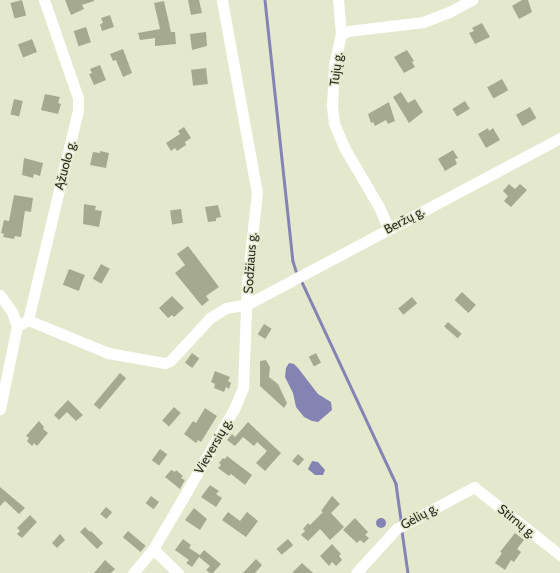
<!DOCTYPE html>
<meta charset="utf-8">
<style>
body{margin:0}
#map{position:relative;width:560px;height:573px;overflow:hidden;background:#e4e9ce;font-family:Cabin,sans-serif}
div>[style]{position:absolute}
.water>*{inset:0;background:#8583b3}
.round{border-radius:50%}
.stream>*{height:2.5px;margin:-1.25px;padding:0 1.25px;transform-origin:1.25px;border-radius:1.25px;background:#8583b3}
.building>*{inset:0;background:#a5a990;transform-origin:0 0}
.minor>*{height:11px;margin:-5.5px;padding:0 5.5px;transform-origin:5.5px;border-radius:5.5px;background:#fff}
span{translate:-50% -50%;white-space:nowrap;text-align:center;line-height:1.15;-webkit-text-stroke:3px #e4e9ce;paint-order:stroke}
.street-label{font-size:13px;color:#2c2d23}
</style>
<div id="map">
<div class="water">
<div style="clip-path:polygon(289px 363px,294px 364px,298px 368px,318px 394px,331px 402px,332px 410px,318px 422px,312px 421px,304px 417px,296px 407px,293px 393px,285px 377px,286px 368px)"></div>
<div style="clip-path:polygon(312px 461px,318px 462px,325px 470px,323px 475px,315px 475px,308px 469px)"></div>
<div class="round" style="left:376px;top:518px;width:10px;height:10px"></div>
</div>
<div class="stream">
<div style="left:265px;top:0;width:262px;rotate:83.9deg"></div>
<div style="left:293px;top:261px;width:10px;rotate:73deg"></div>
<div style="left:302px;top:282px;width:223px;rotate:65deg"></div>
<div style="left:396px;top:484px;width:37px;rotate:82deg"></div>
<div style="left:402px;top:531px;width:42px;rotate:81.9deg"></div>
</div>
<div class="building">
<div style="left:22px;top:0;width:16px;height:12px;rotate:75deg"></div>
<div style="clip-path:polygon(65px 0,94px 0,94px 1px,82px 5px,84px 9px,71px 15px)"></div>
<div style="clip-path:polygon(188px 0,199px 0,202px 13px,191px 15px)"></div>
<div style="clip-path:polygon(522px 0,528px 0,532px 12px,519px 19px,512px 6px)"></div>
<div style="clip-path:polygon(164px 1px,171px 32px,175px 32px,176px 44px,155px 46px,155px 38px,140px 40px,138px 33px,160px 29px,154px 3px)"></div>
<div style="clip-path:polygon(110px 15px,114px 27px,102px 31px,100px 24px,103px 23px,101px 18px)"></div>
<div style="clip-path:polygon(482px 23px,490px 37px,475px 44px,469px 33px,474px 31px,472px 28px)"></div>
<div style="left:86px;top:27px;width:16px;height:13px;rotate:72deg"></div>
<div style="clip-path:polygon(206px 32px,207px 46px,192px 50px,190px 34px)"></div>
<div style="left:32px;top:39px;width:14px;height:15px;rotate:69deg"></div>
<div style="clip-path:polygon(123px 49px,132px 73px,123px 77px,116px 60px,113px 61px,110px 54px)"></div>
<div style="clip-path:polygon(407px 50px,414px 61px,412px 62px,415px 67px,404px 73px,394px 57px)"></div>
<div style="clip-path:polygon(100px 65px,106px 80px,94px 85px,89px 74px,92px 73px,90px 69px)"></div>
<div style="left:206px;top:68px;width:16px;height:15px;rotate:83deg"></div>
<div style="left:502px;top:79px;width:13px;height:17px;rotate:61deg"></div>
<div style="clip-path:polygon(401px 92px,408px 103px,415px 99px,423px 112px,409px 123px,393px 97px)"></div>
<div style="clip-path:polygon(45px 94px,60px 97px,58px 103px,61px 104px,58px 114px,41px 110px)"></div>
<div style="left:14px;top:99px;width:9px;height:16px;rotate:13deg"></div>
<div style="left:465px;top:101px;width:9px;height:15px;rotate:58deg"></div>
<div style="clip-path:polygon(389px 102px,395px 121px,388px 124px,386px 120px,375px 126px,373px 122px,371px 123px,368px 114px)"></div>
<div style="left:530px;top:107px;width:13px;height:16px;rotate:61deg"></div>
<div style="clip-path:polygon(184px 127px,191px 138px,185px 142px,186px 145px,177px 151px,175px 148px,171px 151px,166px 143px,180px 134px,178px 131px)"></div>
<div style="clip-path:polygon(488px 128px,489px 131px,493px 128px,500px 140px,486px 148px,478px 134px)"></div>
<div style="clip-path:polygon(453px 150px,458px 158px,455px 159px,457px 164px,445px 171px,438px 159px)"></div>
<div style="clip-path:polygon(100px 151px,109px 153px,106px 168px,90px 165px,93px 152px,100px 153px)"></div>
<div style="clip-path:polygon(24px 158px,43px 163px,40px 176px,34px 174px,33px 178px,22px 175px)"></div>
<div style="clip-path:polygon(509px 184px,515px 189px,520px 184px,527px 190px,511px 207px,504px 201px,508px 196px,503px 191px)"></div>
<div style="clip-path:polygon(14px 195px,33px 198px,31px 212px,25px 211px,21px 237px,15px 236px,14px 239px,3px 237px,4px 234px,1px 233px,4px 220px,9px 221px)"></div>
<div style="clip-path:polygon(84px 204px,96px 206px,95px 210px,102px 211px,99px 227px,83px 224px)"></div>
<div style="clip-path:polygon(218px 205px,221px 217px,216px 218px,216px 221px,208px 222px,205px 207px)"></div>
<div style="left:181px;top:209px;width:14px;height:11px;rotate:82deg"></div>
<div style="clip-path:polygon(188px 246px,219px 287px,206px 296px,209px 300px,202px 306px,175px 273px,185px 265px,177px 254px)"></div>
<div style="left:101px;top:264px;width:10px;height:17px;rotate:29deg"></div>
<div style="left:69px;top:269px;width:17px;height:17px;rotate:21deg"></div>
<div style="left:462px;top:292px;width:19px;height:11px;rotate:43deg"></div>
<div style="clip-path:polygon(172px 296px,184px 308px,174px 317px,172px 315px,168px 318px,159px 308px)"></div>
<div style="left:412px;top:297px;width:8px;height:18px;rotate:50deg"></div>
<div style="left:448px;top:322px;width:18px;height:6px;rotate:41deg"></div>
<div style="left:264px;top:324px;width:9px;height:12px;rotate:32deg"></div>
<div style="left:192px;top:353px;width:9px;height:12px;rotate:36deg"></div>
<div style="left:316px;top:353px;width:11px;height:8px;rotate:63deg"></div>
<div style="clip-path:polygon(266px 360px,270px 367px,269px 377px,278px 384px,287px 403px,284px 408px,260px 386px,260px 361px)"></div>
<div style="clip-path:polygon(215px 371px,230px 377px,228px 381px,231px 383px,229px 389px,226px 387px,224px 392px,214px 388px,215px 384px,211px 382px)"></div>
<div style="left:120px;top:373px;width:8px;height:41px;rotate:40deg"></div>
<div style="clip-path:polygon(68px 400px,83px 415px,76px 421px,67px 412px,59px 420px,54px 415px)"></div>
<div style="left:174px;top:407px;width:9px;height:18px;rotate:41deg"></div>
<div style="clip-path:polygon(205px 408px,217px 416px,201px 442px,198px 440px,196px 443px,184px 434px,193px 421px,196px 423px)"></div>
<div style="clip-path:polygon(39px 421px,44px 427px,43px 429px,48px 433px,37px 446px,34px 443px,32px 446px,27px 441px,29px 438px,26px 436px)"></div>
<div style="clip-path:polygon(248px 422px,281px 453px,265px 471px,256px 463px,267px 451px,257px 442px,254px 446px,243px 437px,235px 446px,227px 440px,232px 434px,235px 437px)"></div>
<div style="left:160px;top:449px;width:9px;height:14px;rotate:36deg"></div>
<div style="left:298px;top:454px;width:8px;height:9px;rotate:40deg"></div>
<div style="clip-path:polygon(227px 456px,252px 475px,245px 485px,231px 474px,229px 476px,218px 468px,221px 465px,219px 463px,223px 458px,225px 459px)"></div>
<div style="clip-path:polygon(171px 470px,175px 472px,176px 470px,183px 476px,181px 478px,185px 480px,180px 489px,165px 477px)"></div>
<div style="clip-path:polygon(210px 485px,219px 491px,216px 494px,222px 498px,216px 507px,201px 497px)"></div>
<div style="clip-path:polygon(0 487px,25px 508px,19px 514px,5px 501px,0 506px)"></div>
<div style="left:151px;top:496px;width:10px;height:9px;rotate:37deg"></div>
<div style="clip-path:polygon(332px 496px,340px 504px,331px 513px,344px 527px,330px 540px,320px 529px,308px 541px,301px 535px,305px 531px,303px 529px,308px 523px,310px 525px,323px 512px,321px 511px)"></div>
<div style="left:106px;top:507px;width:8px;height:9px;rotate:40deg"></div>
<div style="clip-path:polygon(194px 508px,207px 519px,200px 530px,185px 520px)"></div>
<div style="clip-path:polygon(228px 512px,240px 521px,247px 512px,258px 521px,246px 537px,222px 520px)"></div>
<div style="clip-path:polygon(30px 515px,37px 522px,22px 538px,17px 534px,20px 531px,17px 528px)"></div>
<div style="clip-path:polygon(355px 518px,368px 532px,365px 535px,369px 538px,364px 543px,360px 540px,357px 543px,343px 530px)"></div>
<div style="clip-path:polygon(85px 527px,90px 532px,91px 531px,103px 543px,97px 549px,80px 532px)"></div>
<div style="left:128px;top:531px;width:23px;height:8px;rotate:40deg"></div>
<div style="clip-path:polygon(515px 533px,524px 540px,517px 549px,521px 552px,514px 562px,511px 560px,505px 570px,495px 563px,502px 553px,500px 552px)"></div>
<div style="clip-path:polygon(60px 534px,65px 540px,57px 548px,52px 543px)"></div>
<div style="clip-path:polygon(183px 539px,191px 545px,189px 548px,200px 555px,204px 550px,221px 564px,213px 573px,210px 573px,206px 570px,210px 566px,199px 557px,192px 567px,186px 563px,189px 560px,175px 550px)"></div>
<div style="left:288px;top:539px;width:8px;height:15px;rotate:50deg"></div>
<div style="clip-path:polygon(332px 544px,341px 554px,339px 556px,342px 560px,336px 566px,332px 562px,329px 566px,320px 556px)"></div>
<div style="clip-path:polygon(256px 559px,262px 565px,255px 573px,243px 573px)"></div>
<div style="clip-path:polygon(105px 560px,115px 569px,111px 573px,94px 573px)"></div>
<div style="clip-path:polygon(302px 563px,313px 573px,292px 573px)"></div>
</div>
<div class="minor">
<div style="left:338px;top:0;width:34px;rotate:85deg"></div>
<div style="left:388px;top:228px;width:23px;rotate:-113deg"></div>
<div style="left:379px;top:207px;width:69px;rotate:-120.3deg"></div>
<div style="left:344px;top:147px;width:26px;rotate:-113deg"></div>
<div style="left:334px;top:123px;width:17px;rotate:-97deg"></div>
<div style="left:332px;top:106px;width:40px;rotate:-87.1deg"></div>
<div style="left:334px;top:66px;width:33px;rotate:-78deg"></div>
<div style="left:341px;top:34px;width:8px;rotate:-23deg"></div>
<div style="left:348px;top:31px;width:76px;rotate:-6.8deg"></div>
<div style="left:423px;top:22px;width:30px;rotate:-21deg"></div>
<div style="left:451px;top:11px;width:24px;rotate:-28deg"></div>
<div style="left:0;top:295px;width:21px;rotate:55deg"></div>
<div style="left:12px;top:312px;width:15px;rotate:70deg"></div>
<div style="left:17px;top:326px;width:85px;rotate:101.6deg"></div>
<div style="left:28px;top:320px;width:87px;rotate:22.4deg"></div>
<div style="left:108px;top:353px;width:58px;rotate:10deg"></div>
<div style="left:165px;top:363px;width:5px;rotate:-22deg"></div>
<div style="left:170px;top:361px;width:59px;rotate:-47.1deg"></div>
<div style="left:210px;top:318px;width:19px;rotate:-32deg"></div>
<div style="left:226px;top:308px;width:22px;rotate:-10deg"></div>
<div style="left:248px;top:304px;width:353px;rotate:-28deg"></div>
<div style="left:17px;top:326px;width:13px;rotate:-29deg"></div>
<div style="left:28px;top:320px;width:216px;rotate:-76.6deg"></div>
<div style="left:78px;top:110px;width:12px;rotate:-90deg"></div>
<div style="left:78px;top:98px;width:104px;rotate:-109.1deg"></div>
<div style="left:153px;top:549px;width:35px;rotate:44deg"></div>
<div style="left:133px;top:573px;width:31px;rotate:-50deg"></div>
<div style="left:153px;top:549px;width:59px;rotate:-59.5deg"></div>
<div style="left:183px;top:498px;width:103px;rotate:-60.2deg"></div>
<div style="left:234px;top:409px;width:23px;rotate:-67deg"></div>
<div style="left:243px;top:388px;width:105px;rotate:-87.8deg"></div>
<div style="left:247px;top:283px;width:91px;rotate:-83.7deg"></div>
<div style="left:257px;top:193px;width:196px;rotate:-100.3deg"></div>
<div style="left:356px;top:573px;width:59px;rotate:-47.7deg"></div>
<div style="left:396px;top:529px;width:89px;rotate:-28.3deg"></div>
<div style="left:474px;top:487px;width:110px;rotate:38.3deg"></div>
</div>
<div class="street-label">
<span style="left:336px;top:69px;rotate:-83deg">Tujų g.</span>
<span style="left:65px;top:165px;rotate:-75deg">Ąžuolo g.</span>
<span style="left:404px;top:220px;rotate:-28deg">Beržų g.</span>
<span style="left:250px;top:263px;rotate:-86deg">Sodžiaus g.</span>
<span style="left:213px;top:446px;rotate:-60deg">Vieversių g.</span>
<span style="left:419px;top:516px;rotate:-29deg">Gėlių g.</span>
<span style="left:517px;top:521px;rotate:39deg">Stirnų g.</span>
</div>
</div>
